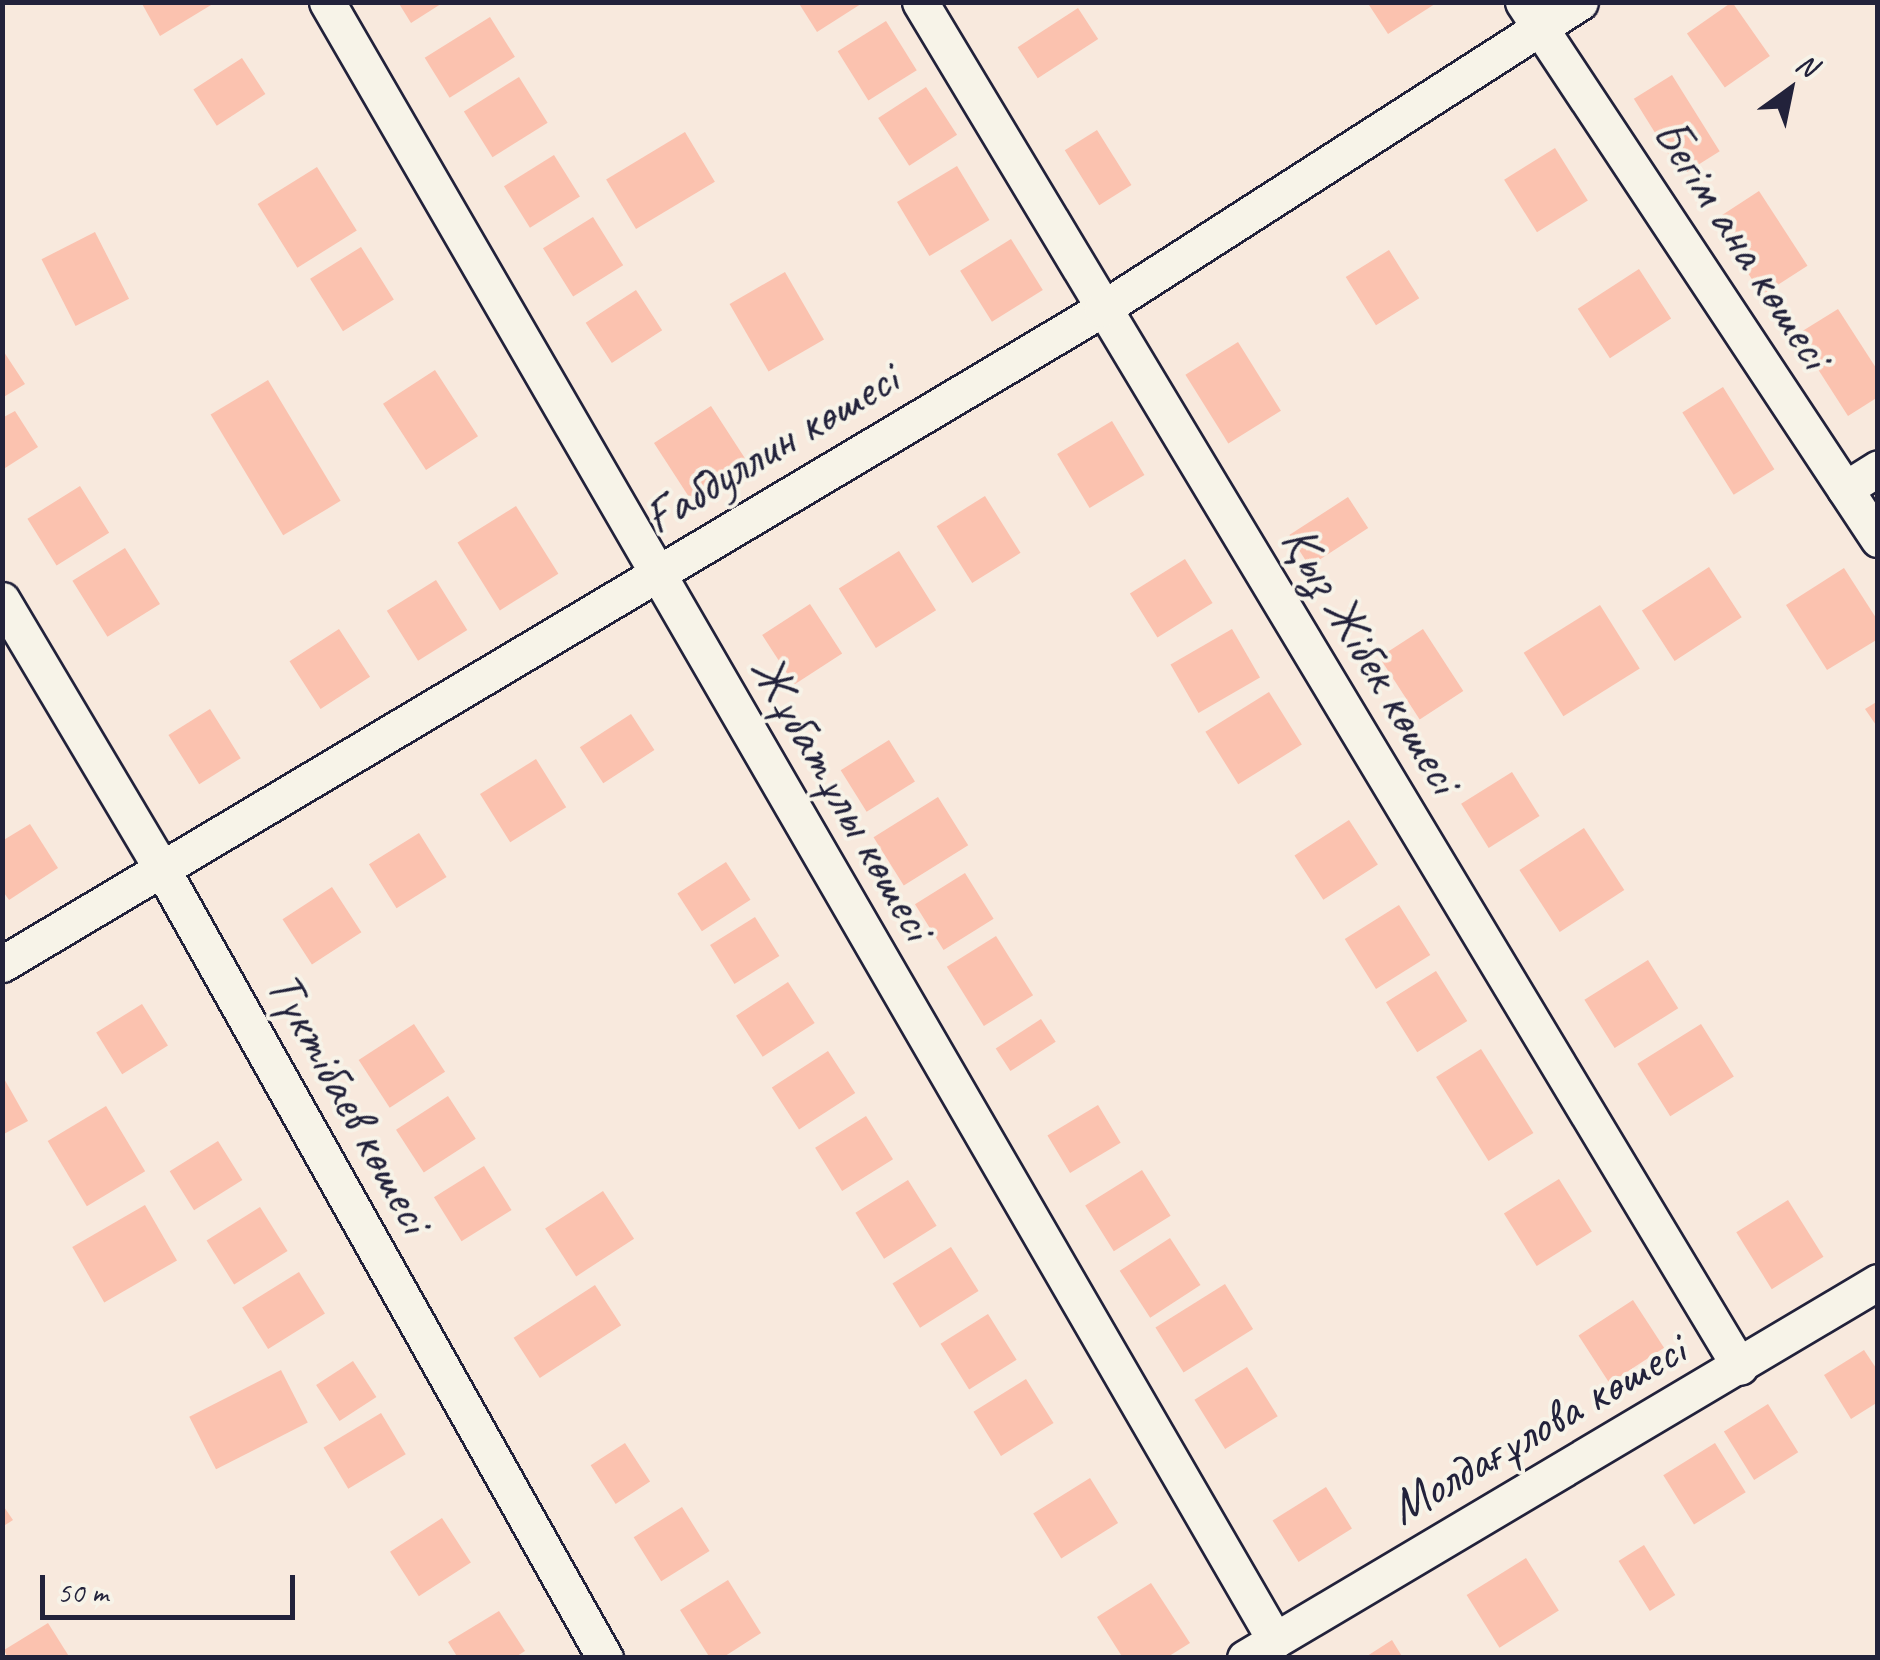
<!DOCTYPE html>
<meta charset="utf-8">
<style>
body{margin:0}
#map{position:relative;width:1880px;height:1660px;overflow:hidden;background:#f8e9dd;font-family:Caveat,sans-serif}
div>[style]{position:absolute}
.building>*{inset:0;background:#fbc2af;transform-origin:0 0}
.roads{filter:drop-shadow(2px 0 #22223b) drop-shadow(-2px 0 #22223b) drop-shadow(0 2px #22223b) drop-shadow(0 -2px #22223b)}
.minor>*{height:35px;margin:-17.5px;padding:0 17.5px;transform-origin:17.5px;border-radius:17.5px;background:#f7f3e8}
span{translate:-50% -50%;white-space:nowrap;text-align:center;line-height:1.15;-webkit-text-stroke:8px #f7f3e8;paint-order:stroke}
.street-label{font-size:50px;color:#22223b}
.frame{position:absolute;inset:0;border:5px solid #22223b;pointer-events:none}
.north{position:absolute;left:1740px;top:40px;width:100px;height:100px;-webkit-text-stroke:8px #f7f3e8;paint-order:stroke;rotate:33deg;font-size:28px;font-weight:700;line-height:40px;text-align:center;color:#22223b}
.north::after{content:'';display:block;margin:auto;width:35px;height:45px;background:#22223b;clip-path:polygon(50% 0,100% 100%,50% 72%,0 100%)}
.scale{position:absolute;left:40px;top:1575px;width:255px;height:45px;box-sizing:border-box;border:5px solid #22223b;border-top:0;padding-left:12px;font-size:30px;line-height:35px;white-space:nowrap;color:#22223b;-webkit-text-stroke:8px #f7f3e8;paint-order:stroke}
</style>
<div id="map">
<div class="building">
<div style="clip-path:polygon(141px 2px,216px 2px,160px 36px)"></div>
<div style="clip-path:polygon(398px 2px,444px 2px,411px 23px)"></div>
<div style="clip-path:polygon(798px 2px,864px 2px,817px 32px)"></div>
<div style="clip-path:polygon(1367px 2px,1438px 2px,1388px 34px)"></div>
<div style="left:1732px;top:2px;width:66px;height:55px;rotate:55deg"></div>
<div style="left:1078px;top:8px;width:37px;height:72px;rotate:57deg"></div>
<div style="left:490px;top:17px;width:47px;height:77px;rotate:58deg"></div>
<div style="left:886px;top:21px;width:58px;height:57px;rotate:58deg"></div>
<div style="left:242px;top:58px;width:43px;height:58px;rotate:57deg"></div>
<div style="left:1672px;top:75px;width:90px;height:45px;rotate:58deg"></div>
<div style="left:519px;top:77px;width:54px;height:65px;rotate:58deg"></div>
<div style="left:926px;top:87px;width:57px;height:57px;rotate:57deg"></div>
<div style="left:1097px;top:130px;width:65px;height:38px;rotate:58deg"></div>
<div style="left:685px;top:132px;width:58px;height:92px;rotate:59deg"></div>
<div style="left:1555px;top:148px;width:62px;height:60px;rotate:58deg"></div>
<div style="left:554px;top:155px;width:49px;height:59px;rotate:58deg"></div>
<div style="left:957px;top:166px;width:63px;height:70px;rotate:59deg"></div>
<div style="left:317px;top:167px;width:75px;height:70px;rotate:58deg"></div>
<div style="left:1759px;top:191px;width:89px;height:54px;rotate:57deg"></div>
<div style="left:593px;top:217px;width:57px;height:59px;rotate:58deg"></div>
<div style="left:95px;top:232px;width:75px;height:60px;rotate:63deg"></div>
<div style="left:1011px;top:239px;width:60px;height:60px;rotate:58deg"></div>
<div style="left:361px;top:247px;width:62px;height:60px;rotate:58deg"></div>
<div style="left:1389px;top:250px;width:57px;height:51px;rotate:58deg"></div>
<div style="left:1639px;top:269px;width:59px;height:73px;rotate:57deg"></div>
<div style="left:785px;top:272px;width:78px;height:64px;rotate:60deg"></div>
<div style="left:636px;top:290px;width:48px;height:60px;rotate:57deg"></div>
<div style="clip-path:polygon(1838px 309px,1878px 371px,1878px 397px,1848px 416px,1796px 335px)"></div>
<div style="left:1238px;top:342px;width:81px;height:62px;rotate:58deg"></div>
<div style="clip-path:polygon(2px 349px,25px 384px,2px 398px)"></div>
<div style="left:435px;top:370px;width:79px;height:62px;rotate:57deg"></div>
<div style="left:268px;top:380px;width:141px;height:67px;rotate:59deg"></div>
<div style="left:1723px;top:387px;width:97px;height:48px;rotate:58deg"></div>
<div style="left:711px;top:406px;width:70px;height:68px;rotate:57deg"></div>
<div style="clip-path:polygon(15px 411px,38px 447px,2px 470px,2px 418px)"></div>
<div style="left:1112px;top:421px;width:63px;height:64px;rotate:59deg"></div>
<div style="left:80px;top:486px;width:55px;height:62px;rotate:58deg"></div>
<div style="left:985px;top:496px;width:67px;height:57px;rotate:58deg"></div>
<div style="left:1348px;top:497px;width:37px;height:70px;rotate:57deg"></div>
<div style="left:516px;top:506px;width:80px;height:69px;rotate:58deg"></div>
<div style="left:125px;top:548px;width:66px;height:62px;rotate:58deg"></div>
<div style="left:899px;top:551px;width:70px;height:71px;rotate:58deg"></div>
<div style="left:1185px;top:559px;width:52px;height:65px;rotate:58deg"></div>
<div style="left:1709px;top:567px;width:60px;height:80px;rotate:57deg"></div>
<div style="clip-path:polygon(1844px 568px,1878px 621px,1878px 639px,1827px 670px,1786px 605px)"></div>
<div style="left:436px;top:580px;width:59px;height:58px;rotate:58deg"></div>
<div style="left:810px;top:604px;width:59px;height:57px;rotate:57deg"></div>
<div style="left:1600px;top:605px;width:75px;height:90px;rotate:58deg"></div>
<div style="left:339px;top:629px;width:57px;height:59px;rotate:57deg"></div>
<div style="left:1232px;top:629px;width:56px;height:71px;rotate:60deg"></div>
<div style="left:1423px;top:629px;width:74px;height:52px;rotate:57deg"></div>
<div style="left:1269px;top:692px;width:62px;height:75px;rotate:58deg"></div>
<div style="clip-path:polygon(1878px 701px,1878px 728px,1865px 709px)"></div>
<div style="left:210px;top:709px;width:58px;height:49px;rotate:58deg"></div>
<div style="left:631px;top:714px;width:43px;height:61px;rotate:57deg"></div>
<div style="left:889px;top:740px;width:49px;height:57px;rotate:58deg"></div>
<div style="left:536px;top:759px;width:57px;height:66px;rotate:58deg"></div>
<div style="left:1512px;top:772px;width:52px;height:60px;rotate:58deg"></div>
<div style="left:938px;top:797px;width:57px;height:76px;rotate:58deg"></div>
<div style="left:1349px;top:820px;width:53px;height:65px;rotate:57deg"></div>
<div style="clip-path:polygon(30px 824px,58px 868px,9px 900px,2px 890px,2px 841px)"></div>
<div style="left:1584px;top:828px;width:74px;height:77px;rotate:57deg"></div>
<div style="left:419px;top:833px;width:52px;height:59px;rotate:58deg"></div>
<div style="left:726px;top:862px;width:45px;height:58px;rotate:57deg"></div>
<div style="left:965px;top:873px;width:54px;height:59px;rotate:58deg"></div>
<div style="left:332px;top:887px;width:54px;height:59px;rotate:57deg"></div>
<div style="left:1399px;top:905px;width:59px;height:64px;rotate:58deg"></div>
<div style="left:755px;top:917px;width:46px;height:53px;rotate:58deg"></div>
<div style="left:996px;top:936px;width:70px;height:58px;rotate:58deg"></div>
<div style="left:1648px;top:960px;width:57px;height:75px;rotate:58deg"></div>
<div style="left:1436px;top:971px;width:59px;height:59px;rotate:58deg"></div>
<div style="left:788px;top:982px;width:49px;height:62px;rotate:57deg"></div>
<div style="left:142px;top:1004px;width:49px;height:54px;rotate:58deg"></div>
<div style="left:1041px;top:1019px;width:27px;height:54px;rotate:57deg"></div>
<div style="left:414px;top:1024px;width:57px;height:66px;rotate:57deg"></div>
<div style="left:1701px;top:1024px;width:62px;height:75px;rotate:58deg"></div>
<div style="left:1481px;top:1049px;width:99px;height:53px;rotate:58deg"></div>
<div style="left:828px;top:1051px;width:50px;height:67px;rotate:57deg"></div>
<div style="clip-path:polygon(2px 1075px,28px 1121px,2px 1135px)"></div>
<div style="left:448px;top:1096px;width:51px;height:62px;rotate:57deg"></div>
<div style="left:1098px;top:1105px;width:44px;height:59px;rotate:59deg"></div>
<div style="left:106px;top:1106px;width:76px;height:68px;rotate:59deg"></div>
<div style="left:866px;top:1116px;width:51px;height:60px;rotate:58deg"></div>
<div style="left:218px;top:1141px;width:46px;height:57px;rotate:58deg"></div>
<div style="left:484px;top:1166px;width:52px;height:59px;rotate:58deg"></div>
<div style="left:1142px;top:1170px;width:54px;height:67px;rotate:58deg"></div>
<div style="left:1559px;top:1179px;width:62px;height:65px;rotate:58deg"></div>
<div style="left:908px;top:1180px;width:54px;height:62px;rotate:58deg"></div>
<div style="left:603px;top:1191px;width:57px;height:69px;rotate:57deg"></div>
<div style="left:1788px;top:1200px;width:67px;height:61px;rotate:58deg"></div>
<div style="left:145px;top:1205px;width:64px;height:84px;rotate:60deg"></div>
<div style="left:260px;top:1207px;width:52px;height:63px;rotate:58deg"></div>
<div style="left:1170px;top:1238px;width:56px;height:60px;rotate:57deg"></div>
<div style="left:951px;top:1247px;width:52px;height:69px;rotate:58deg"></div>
<div style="left:299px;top:1272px;width:49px;height:67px;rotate:58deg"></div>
<div style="left:1225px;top:1284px;width:53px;height:82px;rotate:58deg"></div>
<div style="left:595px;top:1285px;width:48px;height:97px;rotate:57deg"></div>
<div style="left:1633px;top:1300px;width:57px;height:65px;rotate:57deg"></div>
<div style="left:988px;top:1314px;width:54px;height:56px;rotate:58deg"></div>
<div style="clip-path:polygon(1864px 1350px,1878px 1371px,1878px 1402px,1851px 1419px,1824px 1375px)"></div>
<div style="left:353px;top:1361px;width:43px;height:44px;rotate:57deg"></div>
<div style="left:1247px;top:1367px;width:58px;height:62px;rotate:58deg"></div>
<div style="left:281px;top:1370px;width:59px;height:103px;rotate:63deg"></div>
<div style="left:1026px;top:1379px;width:52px;height:62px;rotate:58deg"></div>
<div style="left:1768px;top:1404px;width:57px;height:52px;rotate:58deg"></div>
<div style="left:381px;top:1413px;width:48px;height:67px;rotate:59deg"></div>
<div style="left:625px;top:1443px;width:46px;height:41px;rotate:57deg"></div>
<div style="left:1715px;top:1443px;width:58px;height:61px;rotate:58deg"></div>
<div style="left:1090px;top:1478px;width:53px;height:67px;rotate:58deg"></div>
<div style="left:1326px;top:1487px;width:49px;height:63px;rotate:58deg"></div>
<div style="clip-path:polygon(2px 1504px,13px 1520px,2px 1527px)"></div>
<div style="left:682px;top:1507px;width:52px;height:57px;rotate:58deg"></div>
<div style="left:442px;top:1518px;width:53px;height:62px;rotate:57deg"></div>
<div style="left:1644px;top:1545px;width:59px;height:30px;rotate:58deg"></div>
<div style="left:1526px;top:1558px;width:62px;height:70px;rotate:58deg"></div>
<div style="clip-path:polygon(728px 1580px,761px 1633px,722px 1658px,710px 1658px,680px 1610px)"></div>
<div style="clip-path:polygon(1151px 1583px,1190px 1643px,1166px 1658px,1123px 1658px,1097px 1617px)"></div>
<div style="clip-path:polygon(499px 1611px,525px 1651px,514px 1658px,458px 1658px,448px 1642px)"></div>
<div style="clip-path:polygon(48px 1623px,70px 1658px,8px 1658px,4px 1650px)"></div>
<div style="clip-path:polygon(1392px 1640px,1403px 1658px,1364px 1658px)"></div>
</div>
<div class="roads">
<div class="minor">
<div style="left:327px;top:2px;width:1893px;rotate:59.94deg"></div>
<div style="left:920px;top:2px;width:1592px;rotate:59.01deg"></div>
<div style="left:1523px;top:2px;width:644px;rotate:56.53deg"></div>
<div style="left:1845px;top:489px;width:39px;rotate:-32deg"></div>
<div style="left:2px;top:600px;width:313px;rotate:59.3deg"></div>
<div style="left:162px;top:869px;width:905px;rotate:60.69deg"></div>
<div style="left:2px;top:964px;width:1280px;rotate:-30.77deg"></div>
<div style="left:1102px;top:309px;width:568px;rotate:-32.71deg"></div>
<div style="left:1245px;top:1658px;width:736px;rotate:-30.71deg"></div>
</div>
</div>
<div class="street-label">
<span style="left:1743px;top:243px;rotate:57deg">Бегім ана көшесі</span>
<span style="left:770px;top:448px;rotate:-31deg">Ғабдуллин көшесі</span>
<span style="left:1372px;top:659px;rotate:59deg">Қыз Жібек көшесі</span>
<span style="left:843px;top:797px;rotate:60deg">Жұбатұлы көшесі</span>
<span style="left:350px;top:1102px;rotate:61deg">Түктібаев көшесі</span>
<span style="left:1537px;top:1428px;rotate:-30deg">Молдағұлова көшесі</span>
</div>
<div class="frame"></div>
<div class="north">N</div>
<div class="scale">50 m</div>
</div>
